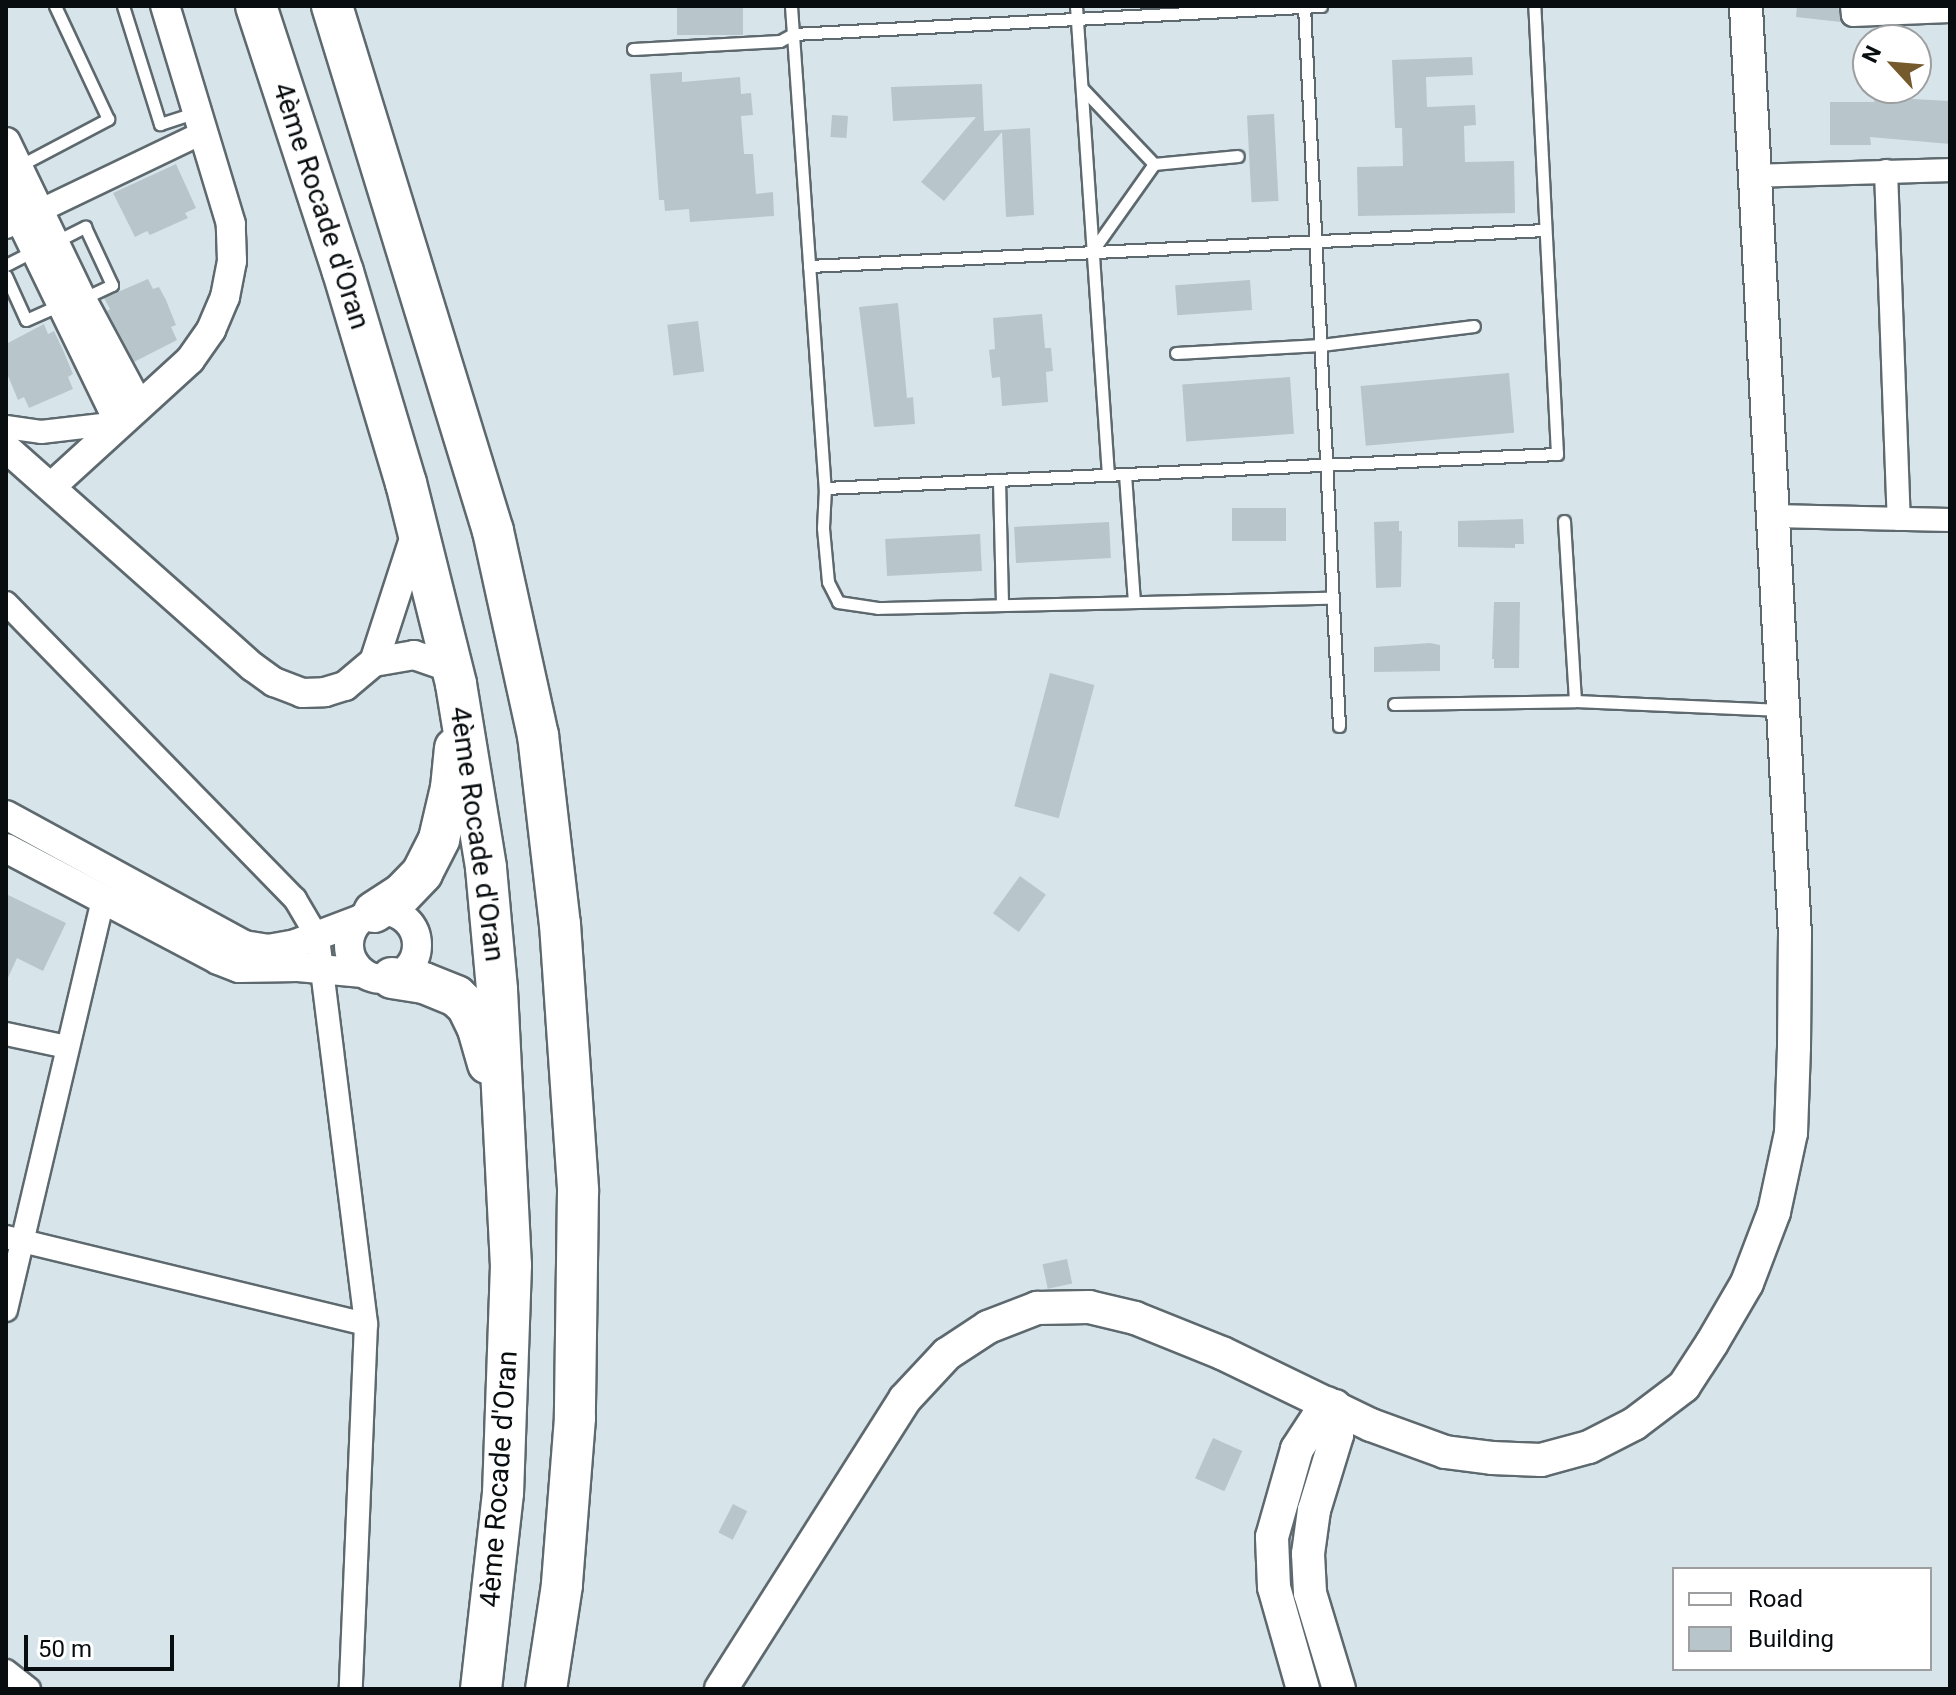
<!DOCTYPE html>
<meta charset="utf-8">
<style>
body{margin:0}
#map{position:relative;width:1956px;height:1695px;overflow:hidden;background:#d7e5eb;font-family:Roboto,sans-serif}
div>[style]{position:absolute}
.building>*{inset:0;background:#b8c6cb;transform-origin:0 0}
.roads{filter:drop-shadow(2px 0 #5d696e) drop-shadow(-2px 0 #5d696e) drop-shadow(0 2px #5d696e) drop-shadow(0 -2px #5d696e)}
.service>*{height:11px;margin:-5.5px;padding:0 5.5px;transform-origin:5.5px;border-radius:5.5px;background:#fff}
.minor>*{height:22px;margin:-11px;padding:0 11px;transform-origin:11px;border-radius:11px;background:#fff}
.tertiary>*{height:28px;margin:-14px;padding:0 14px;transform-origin:14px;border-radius:14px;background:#fff}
.tertiary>.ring{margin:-14px;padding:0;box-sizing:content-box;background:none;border:28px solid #fff;border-radius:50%}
.secondary>*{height:32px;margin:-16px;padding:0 16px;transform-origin:16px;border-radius:16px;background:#fff}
.motorway>*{height:40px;margin:-20px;padding:0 20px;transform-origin:20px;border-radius:20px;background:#fff}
span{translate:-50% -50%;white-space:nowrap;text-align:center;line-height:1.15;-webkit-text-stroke:6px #fff;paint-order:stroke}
.street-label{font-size:28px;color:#080d0f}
.frame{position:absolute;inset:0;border:8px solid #080d0f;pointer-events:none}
.legend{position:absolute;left:1672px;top:1567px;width:260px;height:104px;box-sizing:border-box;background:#fff;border:2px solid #9c9e9f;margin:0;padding:10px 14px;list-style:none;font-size:24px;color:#080d0f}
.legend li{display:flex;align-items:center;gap:16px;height:40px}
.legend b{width:40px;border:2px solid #9c9e9f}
.north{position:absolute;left:1852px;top:24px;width:80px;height:80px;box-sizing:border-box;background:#fff;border:2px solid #9c9e9f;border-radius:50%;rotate:296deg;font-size:22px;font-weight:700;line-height:32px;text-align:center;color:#080d0f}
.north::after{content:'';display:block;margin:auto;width:28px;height:36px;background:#755b2c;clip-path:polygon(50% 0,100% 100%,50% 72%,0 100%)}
.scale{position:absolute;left:24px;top:1635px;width:150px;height:36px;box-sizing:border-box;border:4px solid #080d0f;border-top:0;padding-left:10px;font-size:24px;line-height:28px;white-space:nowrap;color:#080d0f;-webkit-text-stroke:6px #fff;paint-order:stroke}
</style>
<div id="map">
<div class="building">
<div style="left:677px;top:6px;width:66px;height:29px"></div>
<div style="clip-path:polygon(1797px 6px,1838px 6px,1841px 22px,1796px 17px)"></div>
<div style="clip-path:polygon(1472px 57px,1473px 75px,1426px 77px,1427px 107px,1475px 105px,1476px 125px,1464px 126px,1465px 162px,1514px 161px,1515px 213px,1358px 216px,1357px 167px,1403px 166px,1402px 128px,1395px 128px,1392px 60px)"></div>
<div style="clip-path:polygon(682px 72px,682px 82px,740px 77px,741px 94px,751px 93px,753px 115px,741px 116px,744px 154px,753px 154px,756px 194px,773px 192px,774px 216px,690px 222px,689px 209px,665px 211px,664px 200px,659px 200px,650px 74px)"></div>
<div style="clip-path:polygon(982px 84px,984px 131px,1030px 128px,1034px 215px,1006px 217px,1002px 132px,944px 201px,921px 182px,976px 117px,893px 121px,891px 87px)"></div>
<div style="clip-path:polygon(1875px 97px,1950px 101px,1950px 144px,1870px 137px,1871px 145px,1830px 145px,1830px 102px,1874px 102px)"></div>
<div style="left:1274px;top:114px;width:87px;height:27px;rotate:87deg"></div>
<div style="left:832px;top:115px;width:16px;height:22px;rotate:4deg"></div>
<div style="clip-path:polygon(176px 164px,196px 208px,185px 213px,188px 218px,150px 235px,147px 231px,135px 237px,113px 193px)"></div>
<div style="clip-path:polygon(148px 279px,153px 289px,159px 287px,166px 300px,176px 325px,171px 327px,177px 340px,134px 362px,107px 311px,110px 309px,104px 298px)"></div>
<div style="left:1250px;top:280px;width:30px;height:75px;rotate:86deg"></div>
<div style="clip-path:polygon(898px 303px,907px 398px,913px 397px,915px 424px,874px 427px,859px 307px)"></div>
<div style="clip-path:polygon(1042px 314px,1045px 348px,1051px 348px,1053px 371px,1046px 372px,1048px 402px,1002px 406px,1000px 377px,992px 378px,989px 350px,995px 349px,993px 318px)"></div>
<div style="left:698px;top:321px;width:51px;height:31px;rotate:83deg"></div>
<div style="clip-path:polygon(44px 324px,48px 334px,54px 331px,63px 350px,73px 374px,68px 377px,73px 389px,29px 408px,24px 397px,18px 400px,6px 371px,6px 344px)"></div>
<div style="left:1509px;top:373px;width:60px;height:149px;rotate:85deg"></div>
<div style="left:1290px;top:377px;width:57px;height:108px;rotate:86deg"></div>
<div style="left:1286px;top:508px;width:33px;height:54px;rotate:90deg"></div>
<div style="clip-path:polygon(1523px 519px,1524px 544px,1515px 544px,1515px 548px,1458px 547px,1458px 521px)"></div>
<div style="clip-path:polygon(1399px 521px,1399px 531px,1402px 531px,1401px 587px,1376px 588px,1374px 522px)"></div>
<div style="left:1109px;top:522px;width:36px;height:95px;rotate:87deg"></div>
<div style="left:980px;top:534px;width:37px;height:95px;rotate:87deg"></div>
<div style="clip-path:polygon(1494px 602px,1520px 602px,1519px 668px,1494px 668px,1494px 659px,1492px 659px)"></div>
<div style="clip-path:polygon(1430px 643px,1440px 645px,1440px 671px,1374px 672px,1374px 647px)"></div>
<div style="left:1050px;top:673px;width:46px;height:138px;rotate:15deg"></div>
<div style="left:1020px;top:876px;width:32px;height:46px;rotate:36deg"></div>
<div style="clip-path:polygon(6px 894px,66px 923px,43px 971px,17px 958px,6px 982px)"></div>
<div style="left:1067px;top:1259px;width:25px;height:25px;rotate:78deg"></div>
<div style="left:1213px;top:1438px;width:32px;height:44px;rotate:24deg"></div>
<div style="left:733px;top:1504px;width:16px;height:32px;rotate:27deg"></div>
</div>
<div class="roads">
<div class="service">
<div style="left:123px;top:6px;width:124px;rotate:72.6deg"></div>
<div style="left:160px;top:124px;width:40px;rotate:-18deg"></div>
<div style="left:791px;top:6px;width:483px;rotate:86deg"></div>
<div style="left:825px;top:488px;width:733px;rotate:-2.66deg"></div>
<div style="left:1557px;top:454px;width:449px;rotate:-92.9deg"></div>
<div style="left:1076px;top:6px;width:470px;rotate:86.1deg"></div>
<div style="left:1304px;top:6px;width:721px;rotate:87.22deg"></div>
<div style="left:633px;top:49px;width:147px;rotate:-3.1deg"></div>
<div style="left:780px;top:41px;width:15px;rotate:-28deg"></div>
<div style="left:793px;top:34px;width:529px;rotate:-3.04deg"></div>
<div style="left:1082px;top:88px;width:105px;rotate:46.5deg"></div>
<div style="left:1154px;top:164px;width:105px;rotate:125.3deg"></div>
<div style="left:1154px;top:164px;width:84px;rotate:-5.4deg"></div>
<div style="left:19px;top:166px;width:101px;rotate:-27.8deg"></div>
<div style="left:108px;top:119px;width:125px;rotate:-115.1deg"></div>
<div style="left:55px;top:242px;width:34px;rotate:-27deg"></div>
<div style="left:85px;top:227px;width:64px;rotate:65deg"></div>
<div style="left:112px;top:285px;width:33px;rotate:155deg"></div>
<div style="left:6px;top:265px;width:31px;rotate:-27deg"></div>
<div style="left:809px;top:266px;width:737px;rotate:-2.8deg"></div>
<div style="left:6px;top:276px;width:48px;rotate:65.6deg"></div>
<div style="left:26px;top:320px;width:36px;rotate:-24deg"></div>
<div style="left:1176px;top:353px;width:145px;rotate:-3.2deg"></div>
<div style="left:1321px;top:345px;width:154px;rotate:-7.1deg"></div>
<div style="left:1125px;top:474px;width:128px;rotate:86deg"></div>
<div style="left:999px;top:480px;width:125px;rotate:88.6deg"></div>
<div style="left:825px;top:488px;width:40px;rotate:92.9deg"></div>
<div style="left:823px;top:528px;width:54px;rotate:84.7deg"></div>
<div style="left:828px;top:582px;width:22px;rotate:63deg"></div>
<div style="left:838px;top:602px;width:40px;rotate:8.5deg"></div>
<div style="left:878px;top:608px;width:455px;rotate:-1.3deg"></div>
<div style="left:1564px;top:521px;width:180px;rotate:86.5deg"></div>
<div style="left:1394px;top:704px;width:181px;rotate:-0.9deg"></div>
<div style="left:1575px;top:701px;width:207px;rotate:2.5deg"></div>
</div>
<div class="minor">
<div style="left:1852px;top:6px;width:9px;rotate:84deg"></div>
<div style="left:1853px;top:15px;width:97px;rotate:-2.4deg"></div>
<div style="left:1886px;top:171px;width:348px;rotate:87.9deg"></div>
<div style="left:1753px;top:176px;width:197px;rotate:-1.7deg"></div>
<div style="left:6px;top:227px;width:220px;rotate:-25.6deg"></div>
<div style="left:6px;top:427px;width:35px;rotate:8deg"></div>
<div style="left:41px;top:432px;width:79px;rotate:-6.6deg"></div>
<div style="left:1773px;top:516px;width:177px;rotate:1.3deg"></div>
<div style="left:6px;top:603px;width:414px;rotate:45.7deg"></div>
<div style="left:295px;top:899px;width:45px;rotate:59.5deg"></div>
<div style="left:318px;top:938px;width:389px;rotate:82.9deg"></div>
<div style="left:366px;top:1324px;width:365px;rotate:92.4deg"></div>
<div style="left:6px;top:1034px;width:62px;rotate:12deg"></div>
<div style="left:6px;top:1237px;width:370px;rotate:13.6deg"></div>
<div style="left:6px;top:1310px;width:422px;rotate:-76.7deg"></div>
<div style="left:6px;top:1671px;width:29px;rotate:38deg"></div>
</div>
<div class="tertiary">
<div style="left:6px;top:142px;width:175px;rotate:64.3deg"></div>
<div style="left:82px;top:300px;width:120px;rotate:61.7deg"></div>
<div style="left:6px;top:190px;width:259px;rotate:64.1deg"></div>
<div style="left:6px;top:448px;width:330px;rotate:41.6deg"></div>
<div style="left:253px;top:667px;width:26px;rotate:36deg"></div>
<div style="left:274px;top:682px;width:30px;rotate:21deg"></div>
<div style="left:302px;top:693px;width:23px;rotate:-2deg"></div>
<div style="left:325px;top:692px;width:21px;rotate:-17deg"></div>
<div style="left:345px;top:686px;width:38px;rotate:-40deg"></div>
<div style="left:374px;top:662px;width:136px;rotate:-72deg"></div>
<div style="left:52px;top:486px;width:187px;rotate:-42.4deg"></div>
<div style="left:190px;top:360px;width:37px;rotate:-55deg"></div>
<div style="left:211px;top:330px;width:36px;rotate:-67deg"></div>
<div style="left:225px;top:297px;width:37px;rotate:-79deg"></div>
<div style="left:232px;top:261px;width:37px;rotate:-92deg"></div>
<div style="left:231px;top:224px;width:228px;rotate:-106.8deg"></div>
<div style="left:374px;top:662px;width:41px;rotate:-9.9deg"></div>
<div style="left:414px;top:655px;width:39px;rotate:19deg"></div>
<div style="left:6px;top:815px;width:271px;rotate:28.6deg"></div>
<div style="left:244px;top:945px;width:24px;rotate:9deg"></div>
<div style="left:268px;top:949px;width:27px;rotate:-10deg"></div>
<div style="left:295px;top:944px;width:71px;rotate:-20.7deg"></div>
<div style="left:6px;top:848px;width:240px;rotate:27.8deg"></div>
<div style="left:218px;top:960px;width:22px;rotate:21deg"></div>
<div style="left:239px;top:968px;width:59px;rotate:-1deg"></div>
<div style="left:298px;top:967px;width:65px;rotate:5.3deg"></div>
<div class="ring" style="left:349px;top:911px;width:40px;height:40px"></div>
</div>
<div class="secondary">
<div style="left:1335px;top:1406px;width:29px;rotate:86deg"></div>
<div style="left:1337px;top:1435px;width:78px;rotate:107deg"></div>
<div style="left:1314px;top:1510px;width:44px;rotate:97.8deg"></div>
<div style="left:1308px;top:1554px;width:39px;rotate:87deg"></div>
<div style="left:1310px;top:1593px;width:100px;rotate:73.2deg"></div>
<div style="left:721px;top:1689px;width:343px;rotate:-57.6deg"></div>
<div style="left:905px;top:1399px;width:62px;rotate:-47deg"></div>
<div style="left:947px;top:1354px;width:49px;rotate:-33.4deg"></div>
<div style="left:988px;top:1327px;width:53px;rotate:-21.2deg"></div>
<div style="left:1037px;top:1308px;width:52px;rotate:-1.1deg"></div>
<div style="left:1089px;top:1307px;width:47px;rotate:13.4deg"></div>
<div style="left:1135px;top:1318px;width:94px;rotate:21.9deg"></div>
<div style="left:1222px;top:1353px;width:165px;rotate:25.8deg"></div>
<div style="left:1371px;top:1425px;width:79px;rotate:20deg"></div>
<div style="left:1445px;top:1452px;width:47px;rotate:7.3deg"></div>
<div style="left:1492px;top:1458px;width:49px;rotate:2.3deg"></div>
<div style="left:1541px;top:1460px;width:50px;rotate:-15.2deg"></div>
<div style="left:1589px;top:1447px;width:51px;rotate:-27.1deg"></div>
<div style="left:1634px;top:1424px;width:63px;rotate:-37.2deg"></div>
<div style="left:1684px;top:1386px;width:51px;rotate:-56.9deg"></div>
<div style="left:1712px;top:1343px;width:69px;rotate:-59.7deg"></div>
<div style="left:1747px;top:1283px;width:76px;rotate:-69.2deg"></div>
<div style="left:1774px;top:1212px;width:81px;rotate:-77.9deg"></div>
<div style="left:1791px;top:1133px;width:86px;rotate:-88deg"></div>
<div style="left:1794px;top:1047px;width:111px;rotate:-89.5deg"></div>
<div style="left:1795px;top:936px;width:931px;rotate:-93.02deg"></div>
<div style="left:1303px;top:1689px;width:106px;rotate:-105.9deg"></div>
<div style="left:1274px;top:1587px;width:50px;rotate:-92.3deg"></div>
<div style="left:1272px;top:1537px;width:91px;rotate:-74.1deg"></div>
<div style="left:1297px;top:1449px;width:55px;rotate:-56.9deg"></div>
</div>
<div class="motorway">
<div style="left:256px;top:6px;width:280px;rotate:71.9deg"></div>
<div style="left:343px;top:272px;width:220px;rotate:73.4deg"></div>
<div style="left:406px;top:483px;width:207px;rotate:76deg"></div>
<div style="left:456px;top:684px;width:186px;rotate:80.7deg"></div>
<div style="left:486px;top:868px;width:122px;rotate:84.8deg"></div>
<div style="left:497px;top:990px;width:275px;rotate:87.1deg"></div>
<div style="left:511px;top:1265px;width:228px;rotate:92deg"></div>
<div style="left:503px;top:1493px;width:197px;rotate:96.4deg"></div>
<div style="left:332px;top:6px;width:549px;rotate:72.95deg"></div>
<div style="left:493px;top:531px;width:209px;rotate:77.6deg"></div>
<div style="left:538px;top:735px;width:190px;rotate:83.4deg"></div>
<div style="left:560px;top:924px;width:268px;rotate:86.1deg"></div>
<div style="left:578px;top:1191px;width:227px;rotate:90.8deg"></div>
<div style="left:575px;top:1418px;width:168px;rotate:94.5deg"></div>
<div style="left:562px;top:1585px;width:105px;rotate:98.7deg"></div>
<div style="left:374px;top:912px;width:33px;rotate:-33deg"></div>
<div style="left:402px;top:894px;width:29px;rotate:-46deg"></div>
<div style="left:422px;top:873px;width:38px;rotate:-63deg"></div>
<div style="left:439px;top:839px;width:52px;rotate:-76.8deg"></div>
<div style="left:451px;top:788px;width:40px;rotate:-84.3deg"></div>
<div style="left:392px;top:978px;width:32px;rotate:9deg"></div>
<div style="left:424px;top:983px;width:35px;rotate:22deg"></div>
<div style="left:456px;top:996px;width:15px;rotate:42deg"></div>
<div style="left:467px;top:1006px;width:25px;rotate:64deg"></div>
<div style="left:478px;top:1029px;width:36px;rotate:74deg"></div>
</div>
</div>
<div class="street-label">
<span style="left:321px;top:206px;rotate:72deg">4ème Rocade d'Oran</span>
<span style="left:477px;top:834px;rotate:82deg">4ème Rocade d'Oran</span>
<span style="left:499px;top:1479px;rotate:-86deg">4ème Rocade d'Oran</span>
</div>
<div class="frame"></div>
<ul class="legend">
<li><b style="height:10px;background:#fff"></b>Road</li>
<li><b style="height:22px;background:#b8c6cb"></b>Building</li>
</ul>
<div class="north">N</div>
<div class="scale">50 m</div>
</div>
